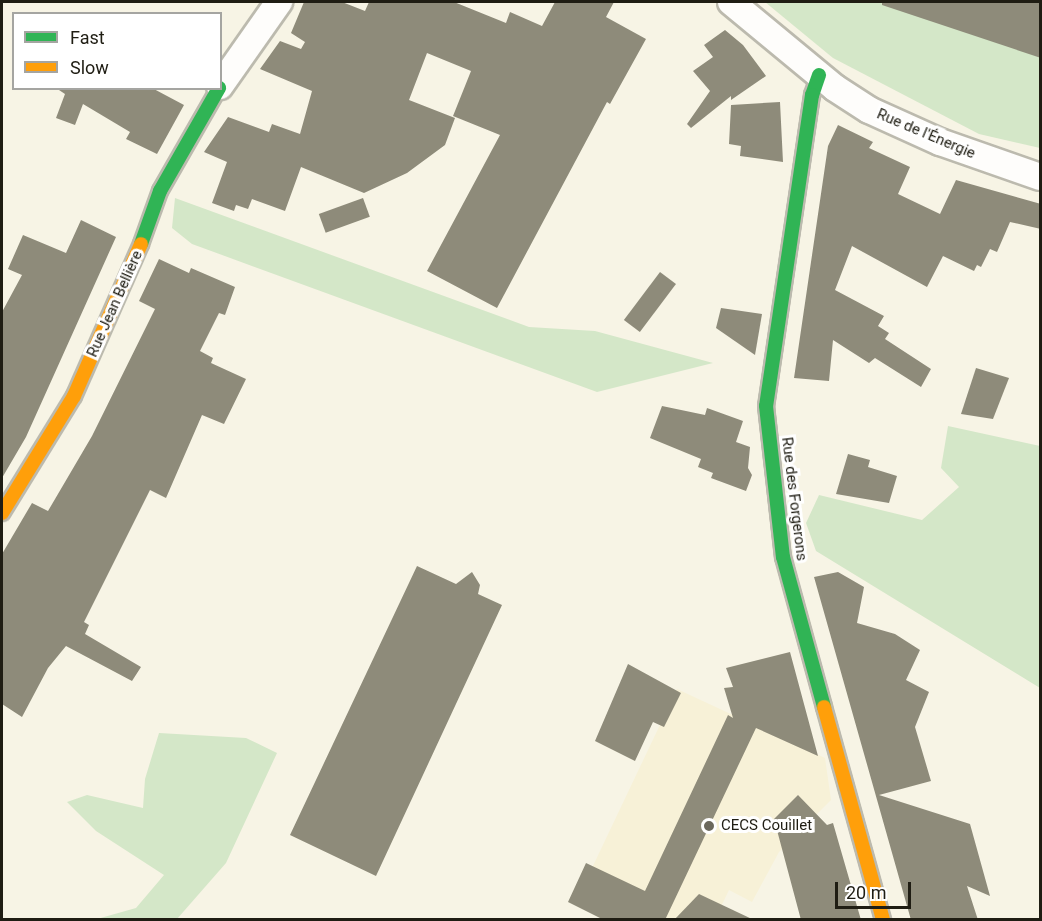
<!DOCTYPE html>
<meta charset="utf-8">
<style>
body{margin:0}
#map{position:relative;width:1042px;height:921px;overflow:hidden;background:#f7f4e5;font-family:Roboto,sans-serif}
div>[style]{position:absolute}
.built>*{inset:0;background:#f7f1d7}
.green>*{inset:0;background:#d4e7c8}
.building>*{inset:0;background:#8e8b7a;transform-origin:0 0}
.roads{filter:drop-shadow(2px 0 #bcbaae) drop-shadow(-2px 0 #bcbaae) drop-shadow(0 2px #bcbaae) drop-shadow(0 -2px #bcbaae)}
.street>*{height:26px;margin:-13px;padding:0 13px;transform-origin:13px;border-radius:13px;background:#fefdfb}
.fast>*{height:14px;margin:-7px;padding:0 7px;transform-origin:7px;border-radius:7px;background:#30b455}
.slow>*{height:14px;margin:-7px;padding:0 7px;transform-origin:7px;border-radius:7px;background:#ff9f0a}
.dots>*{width:16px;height:16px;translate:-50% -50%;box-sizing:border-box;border:3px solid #fff;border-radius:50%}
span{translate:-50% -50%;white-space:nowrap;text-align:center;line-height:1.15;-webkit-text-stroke:6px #fff;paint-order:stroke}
.street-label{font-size:15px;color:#1f1d13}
.poi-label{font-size:15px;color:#1f1d13}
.left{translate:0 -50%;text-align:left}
.frame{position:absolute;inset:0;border:3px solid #1f1d13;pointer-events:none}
.legend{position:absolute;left:12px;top:12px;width:210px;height:78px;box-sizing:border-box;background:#fff;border:2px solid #a5a5a1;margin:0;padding:8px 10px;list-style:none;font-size:18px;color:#1f1d13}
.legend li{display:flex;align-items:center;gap:12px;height:30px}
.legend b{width:30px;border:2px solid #a5a5a1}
.scale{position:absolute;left:835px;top:882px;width:76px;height:27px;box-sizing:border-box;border:3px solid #1f1d13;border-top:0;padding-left:8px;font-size:18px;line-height:21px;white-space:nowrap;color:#1f1d13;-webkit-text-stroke:4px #fff;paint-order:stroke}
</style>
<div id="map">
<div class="built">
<div style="clip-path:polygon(677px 689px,825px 758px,831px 800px,779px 852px,752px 902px,729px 890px,715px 919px,646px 919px,582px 889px)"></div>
</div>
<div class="green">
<div style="clip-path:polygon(765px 2px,927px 2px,1040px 40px,1040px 148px,979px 134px,833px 58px)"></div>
<div style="clip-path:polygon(175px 198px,529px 327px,595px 331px,713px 363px,597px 392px,192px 244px,172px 228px)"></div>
<div style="clip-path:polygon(948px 426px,1040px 446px,1040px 688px,816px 551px,806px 523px,819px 495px,922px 520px,959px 487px,941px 468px)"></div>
<div style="clip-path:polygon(159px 733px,246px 738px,277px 753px,226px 863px,177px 919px,97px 919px,136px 908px,164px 875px,96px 831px,67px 802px,87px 795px,143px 808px,145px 779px)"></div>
</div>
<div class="building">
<div style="clip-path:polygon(304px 2px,342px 2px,365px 11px,369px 2px,454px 2px,506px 23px,510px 12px,542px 26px,555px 2px,614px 2px,606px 17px,646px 39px,610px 104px,607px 102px,497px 308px,427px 271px,500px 135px,453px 116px,471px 71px,427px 53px,409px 100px,455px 118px,445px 145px,407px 173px,364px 193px,301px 167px,285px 211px,252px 199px,248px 209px,236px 205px,234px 211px,212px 203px,227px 162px,204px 152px,228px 117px,269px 132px,272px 124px,300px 134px,312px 91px,260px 69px,280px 41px,301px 49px,305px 42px,291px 33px)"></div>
<div style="clip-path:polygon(882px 2px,1041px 2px,1041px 58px,882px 5px)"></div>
<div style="clip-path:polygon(725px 30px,743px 45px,766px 76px,731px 100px,731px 96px,691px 128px,687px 124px,710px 91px,693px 71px,713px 57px,704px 45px)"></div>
<div style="clip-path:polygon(56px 88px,152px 88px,184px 105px,157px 154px,126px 139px,130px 132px,83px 104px,75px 125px,56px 118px,65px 94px)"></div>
<div style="clip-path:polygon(780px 102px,783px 162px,740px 156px,741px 146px,729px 144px,731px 105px)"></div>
<div style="clip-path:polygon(838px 125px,873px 142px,869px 148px,910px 167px,898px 194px,940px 214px,956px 180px,1041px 204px,1041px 229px,1010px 222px,997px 252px,990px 249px,981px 267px,977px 265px,974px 271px,943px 256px,927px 287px,852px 246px,835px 290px,884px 316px,878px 326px,889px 333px,885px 339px,931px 369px,921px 387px,875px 358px,869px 363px,833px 340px,829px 381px,794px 378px,828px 146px)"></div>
<div style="left:363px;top:198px;width:20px;height:47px;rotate:70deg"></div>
<div style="clip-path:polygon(81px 220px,116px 237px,26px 437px,2px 478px,2px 312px,22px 275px,8px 269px,23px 235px,66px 253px)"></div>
<div style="clip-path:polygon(159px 259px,189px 273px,191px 268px,235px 287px,225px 315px,219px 313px,200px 351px,213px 358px,211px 363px,246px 379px,224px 424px,202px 415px,166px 498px,150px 490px,84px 622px,89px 625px,85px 634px,141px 667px,132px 681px,66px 646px,48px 668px,22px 717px,2px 704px,2px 554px,32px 503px,48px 511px,92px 436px,155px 309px,139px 301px)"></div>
<div style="left:660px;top:272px;width:20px;height:60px;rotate:37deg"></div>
<div style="clip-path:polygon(721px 308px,762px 314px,755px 355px,716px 328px)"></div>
<div style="clip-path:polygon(976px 368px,1009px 378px,993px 419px,961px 414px)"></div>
<div style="clip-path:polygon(662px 406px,705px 415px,707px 408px,743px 421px,736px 442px,750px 447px,748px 468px,752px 475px,746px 491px,711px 478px,713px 473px,698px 467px,701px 459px,650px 438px)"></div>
<div style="clip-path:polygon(848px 454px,870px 460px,868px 467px,897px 476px,889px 503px,836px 494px)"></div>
<div style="clip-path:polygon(417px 566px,456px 584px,472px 572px,480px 585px,478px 594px,502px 605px,376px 876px,290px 835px)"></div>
<div style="clip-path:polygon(838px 572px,864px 587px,857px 623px,895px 634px,920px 650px,906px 680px,929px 692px,915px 727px,931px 781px,879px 795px,970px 824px,990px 896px,967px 886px,978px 920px,911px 920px,814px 577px)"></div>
<div style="clip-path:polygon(790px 652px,818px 756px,756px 728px,665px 920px,604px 920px,568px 902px,586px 863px,645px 891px,728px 715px,733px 718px,724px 688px,733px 687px,726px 668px)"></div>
<div style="clip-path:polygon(628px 664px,681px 693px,664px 727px,653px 722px,635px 761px,595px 741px)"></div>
<div style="clip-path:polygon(798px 795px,827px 825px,833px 823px,861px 920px,801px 920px,774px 819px)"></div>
<div style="clip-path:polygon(699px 894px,754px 920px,674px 920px)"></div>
</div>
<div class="roads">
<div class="street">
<div style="left:731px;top:2px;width:135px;rotate:39.6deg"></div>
<div style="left:835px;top:88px;width:40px;rotate:32.9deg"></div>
<div style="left:869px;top:110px;width:78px;rotate:24.3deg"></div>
<div style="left:940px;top:142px;width:106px;rotate:19.3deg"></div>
<div style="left:220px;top:86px;width:103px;rotate:-54.9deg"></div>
</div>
<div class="fast">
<div style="left:819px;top:75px;width:21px;rotate:109deg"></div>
<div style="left:812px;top:95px;width:314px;rotate:98.4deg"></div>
<div style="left:766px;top:406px;width:152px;rotate:83.6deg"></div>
<div style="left:783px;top:557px;width:156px;rotate:74.7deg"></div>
<div style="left:141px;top:244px;width:56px;rotate:-70.3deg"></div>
<div style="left:160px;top:191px;width:119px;rotate:-60.2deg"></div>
</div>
<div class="slow">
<div style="left:2px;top:513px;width:137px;rotate:-58.4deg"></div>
<div style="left:74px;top:396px;width:166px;rotate:-66.2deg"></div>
<div style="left:824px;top:707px;width:221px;rotate:74.5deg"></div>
</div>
</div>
<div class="dots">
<div style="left:709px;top:826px;background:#6b685c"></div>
</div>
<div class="street-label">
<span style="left:926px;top:134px;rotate:23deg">Rue de l'Énergie</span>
<span style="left:115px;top:304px;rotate:-66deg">Rue Jean Bellière</span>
<span style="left:794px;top:499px;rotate:83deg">Rue des Forgerons</span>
</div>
<div class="poi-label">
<span class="left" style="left:721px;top:826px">CECS Couillet</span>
</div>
<div class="frame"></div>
<ul class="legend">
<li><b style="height:8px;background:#30b455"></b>Fast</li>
<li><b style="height:8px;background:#ff9f0a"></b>Slow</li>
</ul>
<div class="scale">20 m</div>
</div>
